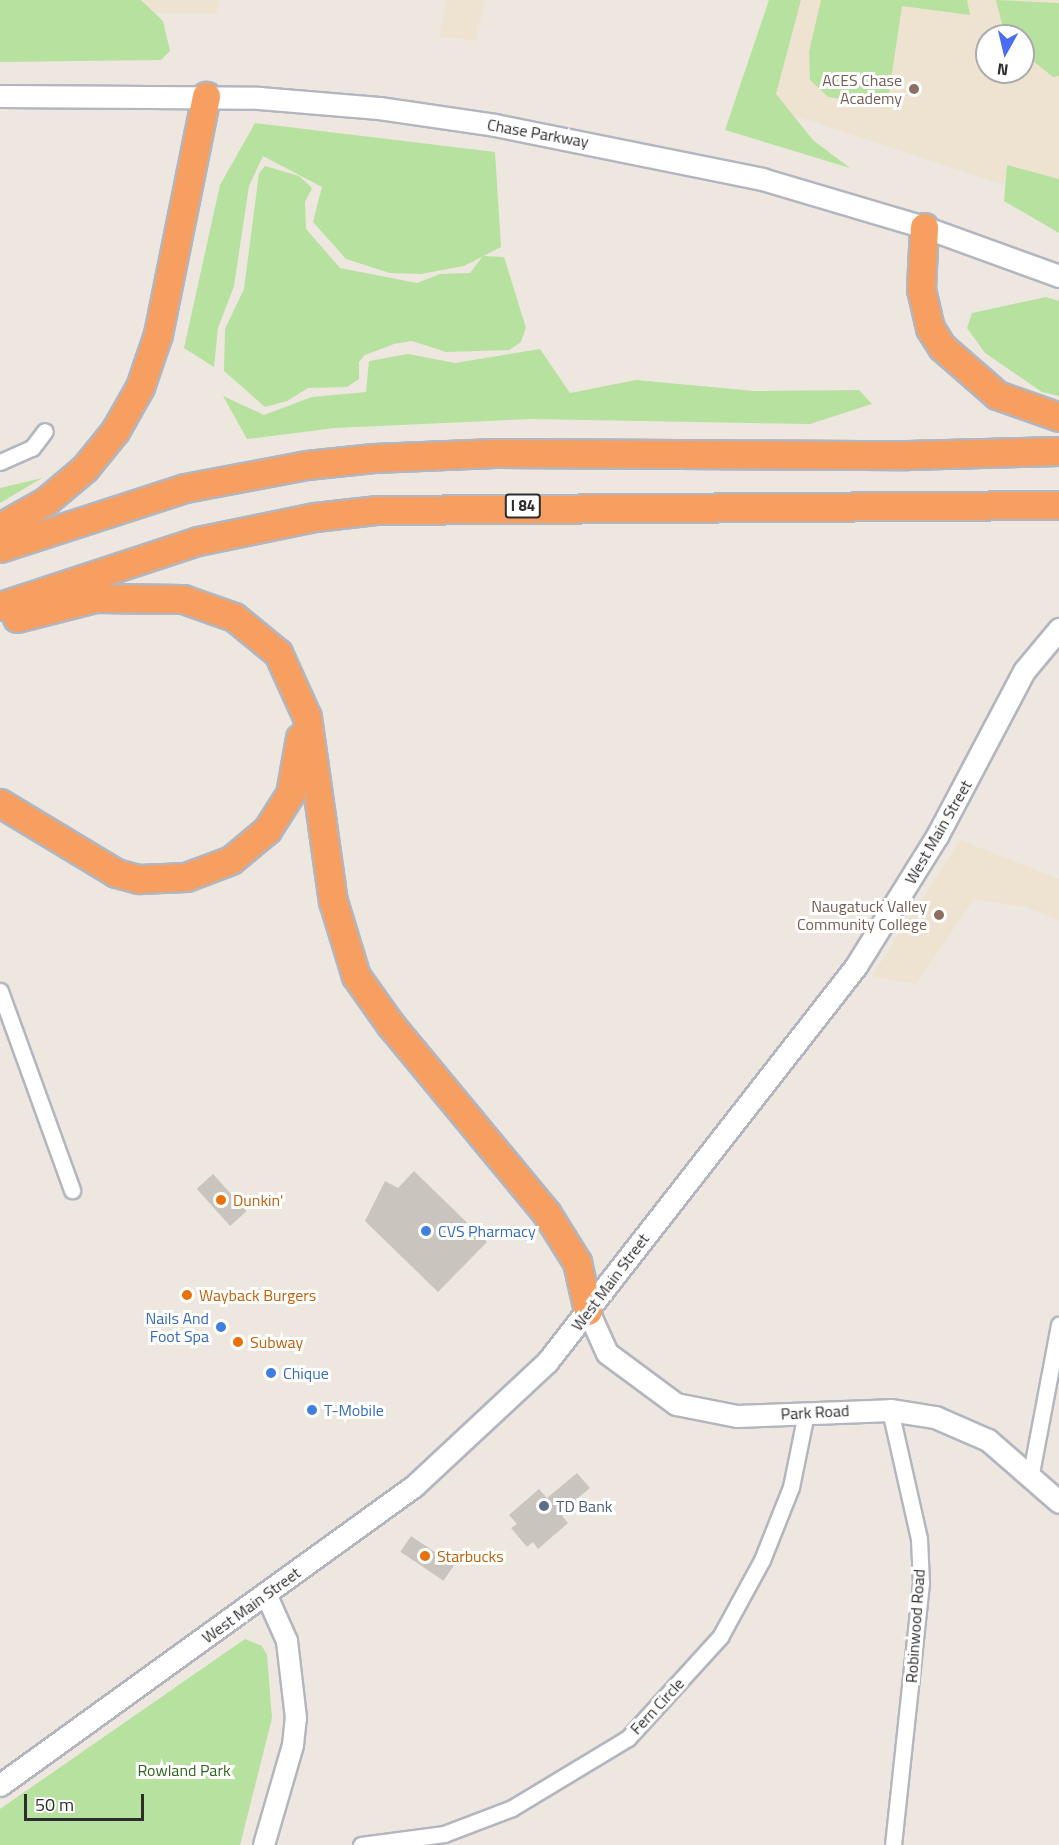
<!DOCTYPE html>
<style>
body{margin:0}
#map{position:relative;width:1059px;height:1845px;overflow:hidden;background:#ede7e0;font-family:"Titillium Web",sans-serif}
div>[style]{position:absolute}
.education>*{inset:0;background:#eee3d1}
.green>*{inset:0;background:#b7e19f}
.building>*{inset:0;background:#c9c5be;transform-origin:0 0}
.roads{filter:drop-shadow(2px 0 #b3b6bf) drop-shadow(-2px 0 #b3b6bf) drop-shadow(0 2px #b3b6bf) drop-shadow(0 -2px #b3b6bf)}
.minor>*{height:15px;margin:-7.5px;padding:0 7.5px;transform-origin:7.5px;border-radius:7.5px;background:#fff}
.tertiary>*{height:20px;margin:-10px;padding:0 10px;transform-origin:10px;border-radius:10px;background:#fff}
.secondary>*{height:21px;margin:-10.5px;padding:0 10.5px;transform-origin:10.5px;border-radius:10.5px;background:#fff}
.motorway>*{height:27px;margin:-13.5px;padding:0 13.5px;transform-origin:13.5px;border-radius:13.5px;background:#f79e61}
.dots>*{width:16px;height:16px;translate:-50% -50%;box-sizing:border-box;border:3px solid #fff;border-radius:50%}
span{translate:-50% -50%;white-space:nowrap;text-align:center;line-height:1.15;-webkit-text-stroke:6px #fff;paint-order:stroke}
.shield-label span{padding:2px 4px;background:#fff;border:2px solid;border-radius:4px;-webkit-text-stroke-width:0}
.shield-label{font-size:15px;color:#2d2d2d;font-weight:700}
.education-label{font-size:16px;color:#785e54}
.right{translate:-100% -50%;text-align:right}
.street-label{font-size:16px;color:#2d2d2d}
.food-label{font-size:16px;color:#c56008}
.left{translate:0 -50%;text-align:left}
.shop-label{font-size:16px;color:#366cbe}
.service-label{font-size:16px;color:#4e5e75}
.park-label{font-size:16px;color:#30681e}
.north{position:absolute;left:975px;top:24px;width:60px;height:60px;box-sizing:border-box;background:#fff;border:2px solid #ababab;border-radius:50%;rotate:188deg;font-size:16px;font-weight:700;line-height:24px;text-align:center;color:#2d2d2d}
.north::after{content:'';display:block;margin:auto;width:21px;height:27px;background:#486df2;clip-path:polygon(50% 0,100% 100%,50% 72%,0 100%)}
.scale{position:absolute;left:24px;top:1794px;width:120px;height:27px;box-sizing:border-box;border:3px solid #2d2d2d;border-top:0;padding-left:8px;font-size:18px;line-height:21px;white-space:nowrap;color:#2d2d2d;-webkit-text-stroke:4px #fff;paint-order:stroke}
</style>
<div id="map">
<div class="education">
<div style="clip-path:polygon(0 0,220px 0,216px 14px,124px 12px)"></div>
<div style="clip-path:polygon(447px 0,485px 0,476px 41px,439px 36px)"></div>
<div style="clip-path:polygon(evenodd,799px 0,1059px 0,1059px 203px,764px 106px,799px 0,987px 36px,1023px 36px,1023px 72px,987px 72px,987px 36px)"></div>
<div style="clip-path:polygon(960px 840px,1059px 879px,1059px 920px,1025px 907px,974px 899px,916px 984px,872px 976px)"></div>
</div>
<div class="green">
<div style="clip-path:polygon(0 0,141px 0,163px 21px,170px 51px,161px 60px,0 62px)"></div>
<div style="clip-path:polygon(769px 0,801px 0,776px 94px,813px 140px,850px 168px,725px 130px)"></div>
<div style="clip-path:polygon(821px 0,967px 0,970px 15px,902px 6px,889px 93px,859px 101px,828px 97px,810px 80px,809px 52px)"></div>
<div style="clip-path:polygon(996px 0,1059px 3px,1059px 76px,1053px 77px,1023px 53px,1023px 36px,1005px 36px)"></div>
<div style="clip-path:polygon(255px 123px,495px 152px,501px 247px,464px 266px,421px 274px,390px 273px,346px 259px,313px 222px,322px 187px,263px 156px,249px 186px,234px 286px,218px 328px,214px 367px,184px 348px,220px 185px)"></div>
<div style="clip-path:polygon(1007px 165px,1059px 179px,1059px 233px,1004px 201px)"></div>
<div style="clip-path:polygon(265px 166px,299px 176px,312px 188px,305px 202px,306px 229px,340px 268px,417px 283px,440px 274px,470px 273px,483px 256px,504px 257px,526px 328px,521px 342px,509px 350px,446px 352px,412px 341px,394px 344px,365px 355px,359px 362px,359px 379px,347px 387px,308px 388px,287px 401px,265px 407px,224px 371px,225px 329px,244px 289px,259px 173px)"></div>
<div style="clip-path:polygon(1046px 297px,1059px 301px,1059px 396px,1042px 392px,985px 353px,967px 328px,972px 313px)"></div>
<div style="clip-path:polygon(540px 349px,570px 393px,636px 380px,754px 391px,859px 390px,872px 404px,810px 424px,531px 419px,335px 428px,247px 439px,223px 396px,264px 415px,312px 397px,366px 392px,369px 361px,408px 354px,455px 363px)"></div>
<div style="clip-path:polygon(42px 478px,0 503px,0 488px)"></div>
<div style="clip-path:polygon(245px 1639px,262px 1646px,267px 1655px,272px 1718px,240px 1845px,0 1845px,0 1809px)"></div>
</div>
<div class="building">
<div style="clip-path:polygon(414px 1171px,487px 1242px,438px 1292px,365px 1221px,385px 1181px,398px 1188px)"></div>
<div style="left:213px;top:1174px;width:50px;height:22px;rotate:48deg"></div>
<div style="clip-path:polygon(577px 1473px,590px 1488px,560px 1513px,568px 1523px,538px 1549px,533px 1542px,527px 1547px,511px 1528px,517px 1524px,509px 1515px,539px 1489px,547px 1498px)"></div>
<div style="left:411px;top:1536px;width:52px;height:19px;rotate:34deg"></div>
</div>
<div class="roads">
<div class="minor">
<div style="left:0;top:462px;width:35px;rotate:-24deg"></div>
<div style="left:32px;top:448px;width:21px;rotate:-53deg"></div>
<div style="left:0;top:991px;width:212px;rotate:70.1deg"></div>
<div style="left:890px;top:1410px;width:132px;rotate:77.3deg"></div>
<div style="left:919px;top:1539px;width:44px;rotate:87.4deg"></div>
<div style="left:921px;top:1583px;width:263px;rotate:96.1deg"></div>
<div style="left:1031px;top:1473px;width:151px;rotate:-79.3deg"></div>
<div style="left:361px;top:1845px;width:84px;rotate:-7.5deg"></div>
<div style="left:444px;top:1834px;width:73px;rotate:-20.9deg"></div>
<div style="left:512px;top:1808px;width:135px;rotate:-31.1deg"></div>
<div style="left:628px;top:1738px;width:137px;rotate:-47.7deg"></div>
<div style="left:720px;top:1637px;width:88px;rotate:-61.4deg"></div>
<div style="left:762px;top:1560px;width:79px;rotate:-68.3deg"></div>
<div style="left:791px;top:1487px;width:76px;rotate:-78.5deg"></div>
</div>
<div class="tertiary">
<div style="left:264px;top:1845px;width:104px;rotate:-73.8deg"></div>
<div style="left:293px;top:1745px;width:27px;rotate:-84deg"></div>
<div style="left:296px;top:1718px;width:78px;rotate:-96.7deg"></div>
<div style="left:287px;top:1641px;width:51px;rotate:-114.1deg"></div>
</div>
<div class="secondary">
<div style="left:0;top:96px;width:259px;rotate:0.4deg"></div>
<div style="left:259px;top:98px;width:120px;rotate:4.8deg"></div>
<div style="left:379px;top:108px;width:117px;rotate:8.3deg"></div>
<div style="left:495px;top:125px;width:272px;rotate:11.4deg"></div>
<div style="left:762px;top:179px;width:169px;rotate:16.5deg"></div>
<div style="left:924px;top:227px;width:144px;rotate:19.9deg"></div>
<div style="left:588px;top:1311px;width:46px;rotate:65.7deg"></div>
<div style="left:607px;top:1353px;width:86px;rotate:36.5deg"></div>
<div style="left:676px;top:1404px;width:62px;rotate:11.1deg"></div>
<div style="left:737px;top:1416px;width:153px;rotate:-2.2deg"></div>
<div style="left:890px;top:1410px;width:46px;rotate:8.8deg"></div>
<div style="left:935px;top:1417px;width:58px;rotate:23.5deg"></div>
<div style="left:988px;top:1440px;width:94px;rotate:41.1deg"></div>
<div style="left:0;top:1785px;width:511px;rotate:-35.84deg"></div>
<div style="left:414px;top:1486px;width:182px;rotate:-43deg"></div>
<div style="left:547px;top:1362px;width:502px;rotate:-52.03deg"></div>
<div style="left:856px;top:966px;width:153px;rotate:-58.1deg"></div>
<div style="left:937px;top:836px;width:187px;rotate:-62.2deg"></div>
<div style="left:1024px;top:671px;width:55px;rotate:-50.2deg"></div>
</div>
<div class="motorway">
<div style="left:924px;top:227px;width:62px;rotate:92.8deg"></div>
<div style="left:921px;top:289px;width:40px;rotate:77deg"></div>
<div style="left:930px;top:328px;width:22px;rotate:58deg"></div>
<div style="left:942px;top:347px;width:73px;rotate:41.1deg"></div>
<div style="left:997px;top:395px;width:66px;rotate:19.5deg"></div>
<div style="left:0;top:527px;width:53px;rotate:-29.5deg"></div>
<div style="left:46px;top:501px;width:51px;rotate:-40.2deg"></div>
<div style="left:85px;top:468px;width:48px;rotate:-51deg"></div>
<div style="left:115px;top:431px;width:51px;rotate:-60.4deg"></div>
<div style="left:140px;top:387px;width:56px;rotate:-71.2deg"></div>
<div style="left:158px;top:334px;width:243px;rotate:-78.6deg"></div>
<div style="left:0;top:548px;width:194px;rotate:-18deg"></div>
<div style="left:185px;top:488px;width:124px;rotate:-10.7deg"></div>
<div style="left:307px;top:465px;width:67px;rotate:-6deg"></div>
<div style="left:374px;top:458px;width:121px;rotate:-2.4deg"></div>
<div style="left:495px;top:453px;width:412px;rotate:0.3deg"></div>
<div style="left:907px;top:455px;width:152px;rotate:-1.5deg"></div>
<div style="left:0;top:606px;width:208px;rotate:-18.2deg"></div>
<div style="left:198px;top:541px;width:119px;rotate:-11.6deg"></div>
<div style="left:315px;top:517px;width:61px;rotate:-6.5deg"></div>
<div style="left:376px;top:510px;width:683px;rotate:-0.42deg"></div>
<div style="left:17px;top:618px;width:81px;rotate:-14.4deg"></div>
<div style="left:95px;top:598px;width:88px;rotate:0.7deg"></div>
<div style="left:183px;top:599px;width:54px;rotate:19.4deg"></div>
<div style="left:234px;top:617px;width:57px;rotate:39.3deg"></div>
<div style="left:278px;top:653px;width:70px;rotate:65.6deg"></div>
<div style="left:307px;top:717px;width:186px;rotate:82deg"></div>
<div style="left:333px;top:901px;width:78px;rotate:73deg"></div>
<div style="left:356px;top:976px;width:59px;rotate:54.7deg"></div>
<div style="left:390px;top:1024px;width:246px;rotate:50.4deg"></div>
<div style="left:547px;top:1214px;width:57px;rotate:58deg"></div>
<div style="left:577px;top:1262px;width:50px;rotate:77.3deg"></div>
<div style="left:0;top:803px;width:135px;rotate:31.1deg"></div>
<div style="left:116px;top:873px;width:24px;rotate:15deg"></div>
<div style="left:139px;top:879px;width:47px;rotate:-2.4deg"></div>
<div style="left:186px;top:877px;width:48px;rotate:-20.7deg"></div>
<div style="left:231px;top:860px;width:47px;rotate:-39.8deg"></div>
<div style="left:267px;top:830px;width:43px;rotate:-57.4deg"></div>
<div style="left:290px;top:794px;width:57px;rotate:-79.9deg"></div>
</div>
</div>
<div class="dots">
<div style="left:914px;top:89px;background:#8d6e63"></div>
<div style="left:939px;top:915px;background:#8d6e63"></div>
<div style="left:221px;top:1200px;background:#e8710a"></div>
<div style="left:426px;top:1231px;background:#3f7fe0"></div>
<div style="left:187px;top:1295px;background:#e8710a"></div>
<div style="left:221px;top:1327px;background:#3f7fe0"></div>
<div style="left:238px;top:1342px;background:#e8710a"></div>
<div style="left:271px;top:1373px;background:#3f7fe0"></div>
<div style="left:312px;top:1410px;background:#3f7fe0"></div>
<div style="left:544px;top:1506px;background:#5c6f8a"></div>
<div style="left:425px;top:1556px;background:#e8710a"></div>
</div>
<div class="shield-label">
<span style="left:523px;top:506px">I 84</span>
</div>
<div class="education-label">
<span class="right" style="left:902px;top:89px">ACES Chase<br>Academy</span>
<span class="right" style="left:927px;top:915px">Naugatuck Valley<br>Community College</span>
</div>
<div class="street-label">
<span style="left:538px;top:133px;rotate:10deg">Chase Parkway</span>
<span style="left:938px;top:832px;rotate:-60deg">West Main Street</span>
<span style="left:610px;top:1282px;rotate:-53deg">West Main Street</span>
<span style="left:815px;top:1412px;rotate:-3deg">Park Road</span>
<span style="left:251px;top:1605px;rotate:-36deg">West Main Street</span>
<span style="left:915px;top:1626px;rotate:-86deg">Robinwood Road</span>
<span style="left:657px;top:1706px;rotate:-47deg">Fern Circle</span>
</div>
<div class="food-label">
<span class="left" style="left:233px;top:1200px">Dunkin'</span>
<span class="left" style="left:199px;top:1295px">Wayback Burgers</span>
<span class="left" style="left:250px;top:1342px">Subway</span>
<span class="left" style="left:437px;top:1556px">Starbucks</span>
</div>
<div class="shop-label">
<span class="left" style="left:438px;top:1231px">CVS Pharmacy</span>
<span class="right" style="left:209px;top:1327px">Nails And<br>Foot Spa</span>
<span class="left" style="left:283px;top:1373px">Chique</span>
<span class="left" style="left:324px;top:1410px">T-Mobile</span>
</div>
<div class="service-label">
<span class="left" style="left:556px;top:1506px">TD Bank</span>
</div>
<div class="park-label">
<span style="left:184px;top:1770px">Rowland Park</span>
</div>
<div class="north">N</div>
<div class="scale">50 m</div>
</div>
